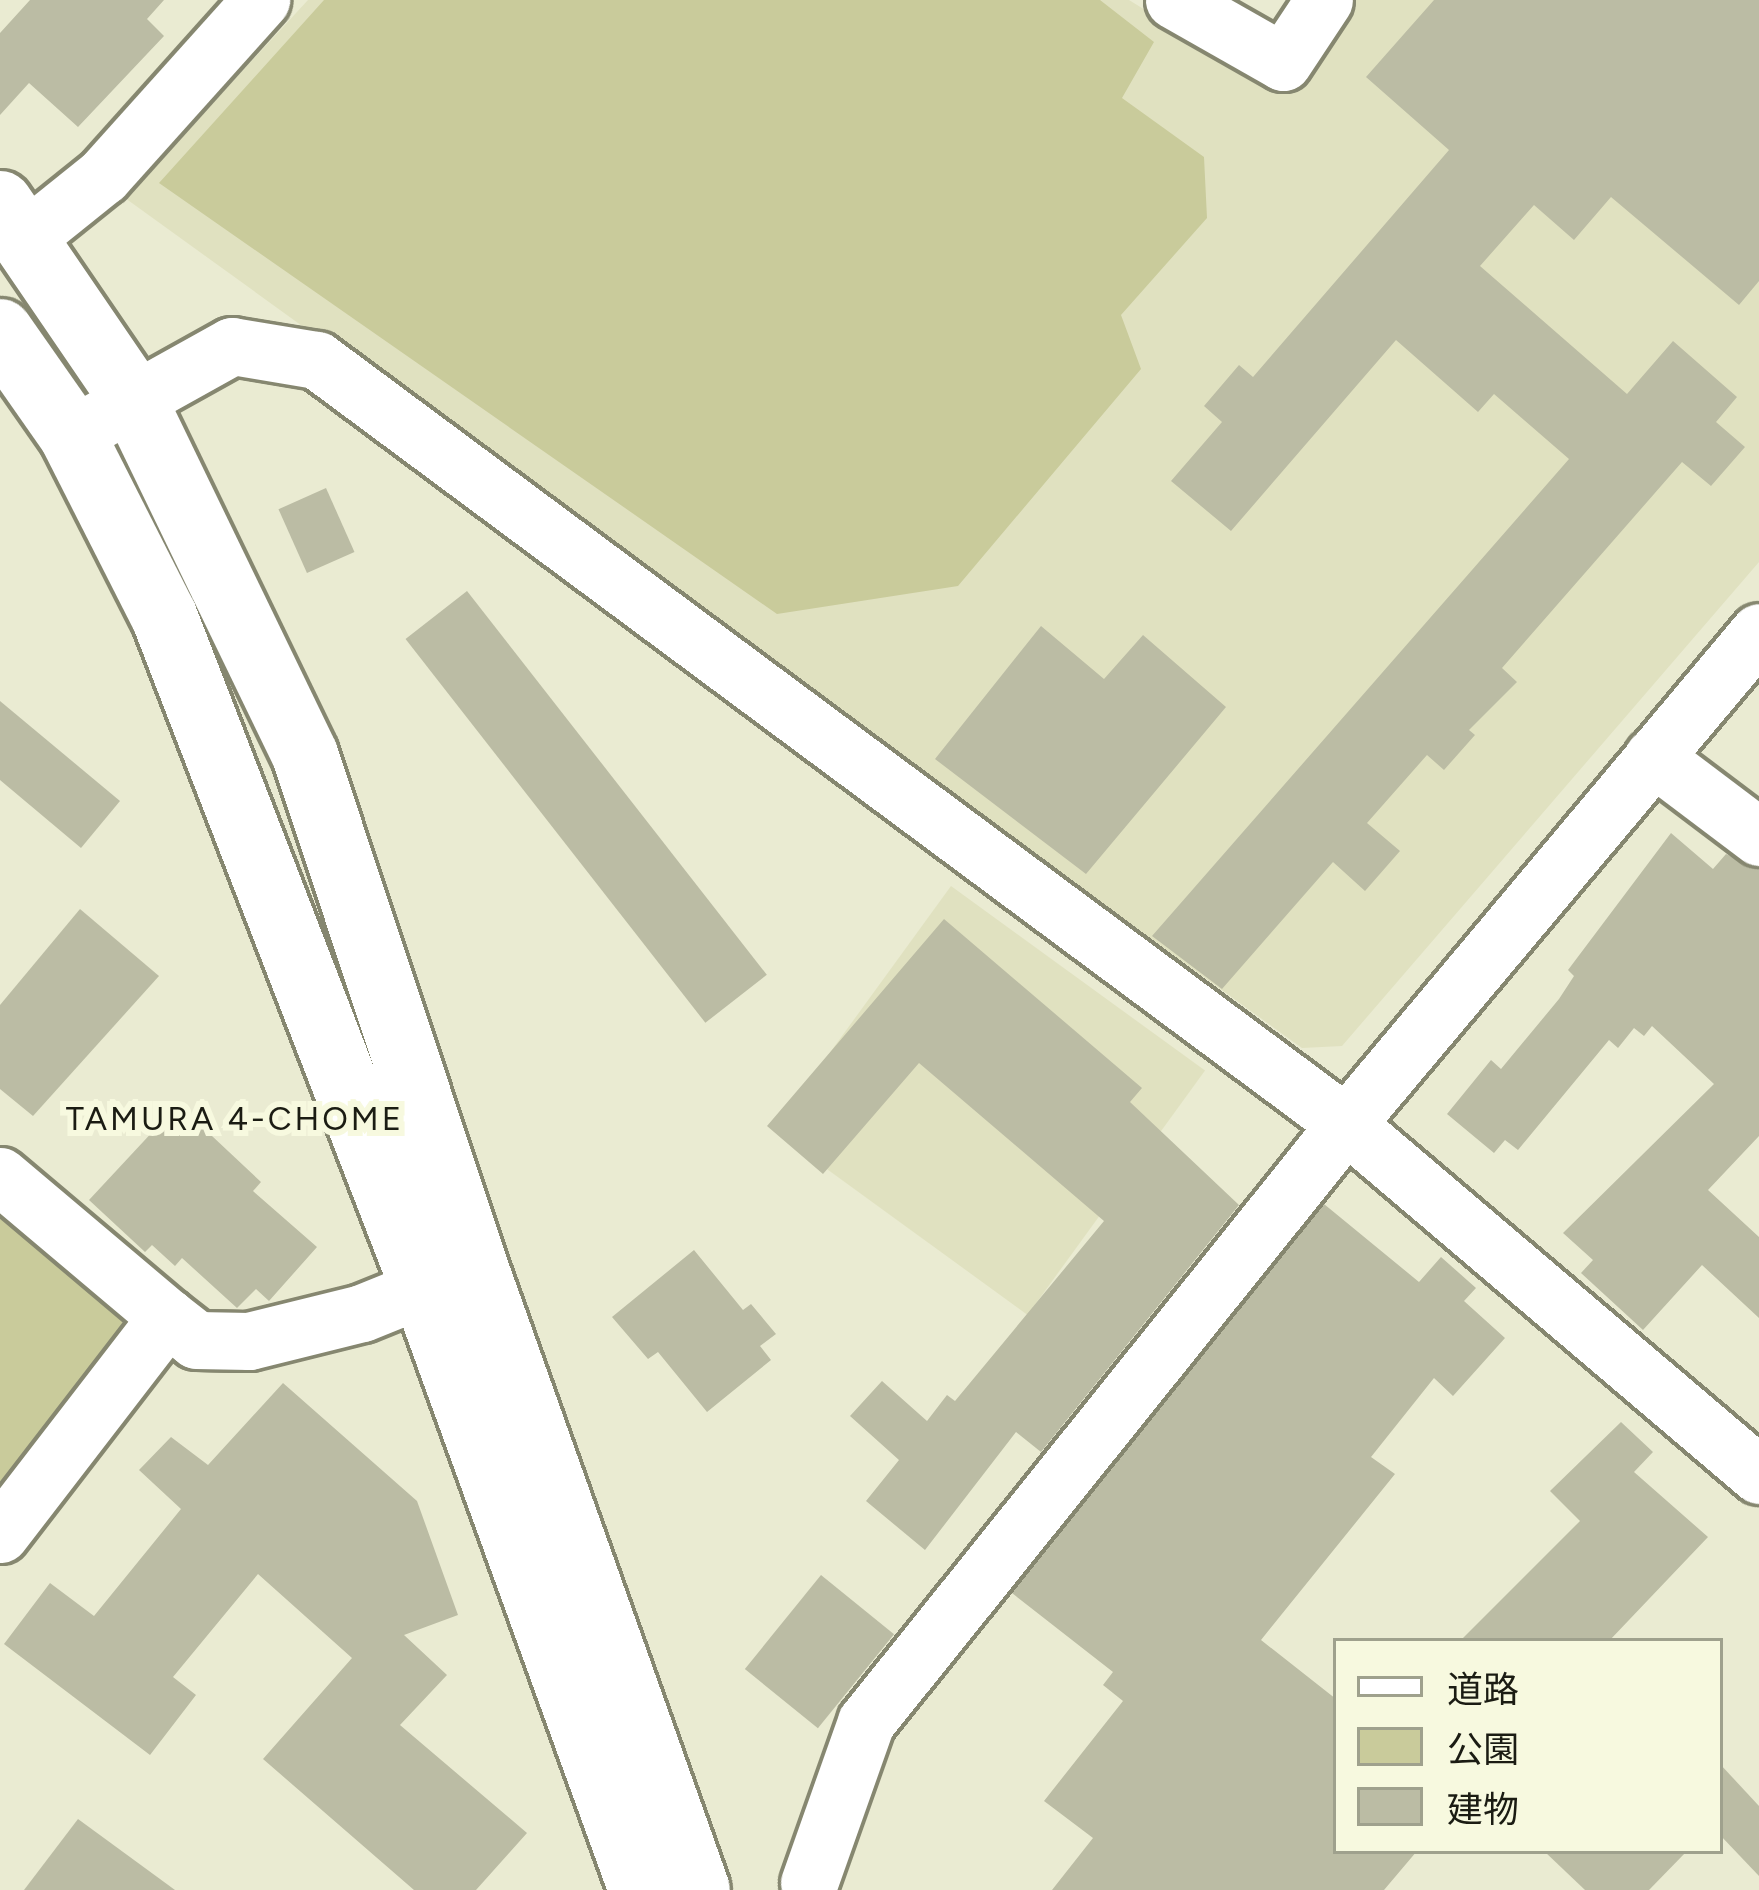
<!DOCTYPE html>
<meta charset="utf-8">
<style>
body{margin:0}
#map{position:relative;width:1759px;height:1890px;overflow:hidden;background:#eaebd2;font-family:Figtree,"Noto Sans JP",sans-serif}
div>[style]{position:absolute}
.built>*{inset:0;background:#e0e1c0;transform-origin:0 0}
.green>*{inset:0;background:#c9cb9b}
.building>*{inset:0;background:#bbbca4;transform-origin:0 0}
.roads{filter:drop-shadow(3px 0 #868770) drop-shadow(-3px 0 #868770) drop-shadow(0 3px #868770) drop-shadow(0 -3px #868770)}
.minor>*{height:57px;margin:-28.5px;padding:0 28.5px;transform-origin:28.5px;border-radius:28.5px;background:#fff}
.tertiary>*{height:66px;margin:-33px;padding:0 33px;transform-origin:33px;border-radius:33px;background:#fff}
span{translate:-50% -50%;white-space:nowrap;text-align:center;line-height:1.15;-webkit-text-stroke:12px #f7f9df;paint-order:stroke}
.neighbourhood-label{font-size:33px;color:#1b1c13;letter-spacing:3px}
.legend{position:absolute;left:1333px;top:1638px;width:390px;height:216px;box-sizing:border-box;background:#f7f9df;border:3px solid #9fa18d;margin:0;padding:15px 21px;list-style:none;font-size:36px;color:#1b1c13}
.legend li{display:flex;align-items:center;gap:24px;height:60px}
.legend b{width:60px;border:3px solid #9fa18d}
</style>
<div id="map">
<div class="built">
<div style="clip-path:polygon(308px 0,1129px 0,1281px 94px,1347px 0,1759px 0,1759px 562px,1342px 1046px,1302px 1048px,125px 198px)"></div>
<div style="left:951px;top:886px;width:314px;height:302px;rotate:36deg"></div>
</div>
<div class="green">
<div style="clip-path:polygon(324px 0,1100px 0,1154px 42px,1122px 98px,1204px 157px,1207px 218px,1121px 315px,1141px 369px,958px 586px,777px 614px,159px 183px)"></div>
<div style="clip-path:polygon(0 1209px,119px 1308px,125px 1332px,0 1492px)"></div>
</div>
<div class="building">
<div style="clip-path:polygon(30px 0,164px 0,147px 19px,164px 36px,78px 127px,29px 83px,0 115px,0 33px)"></div>
<div style="clip-path:polygon(1434px 0,1759px 0,1759px 281px,1739px 305px,1611px 197px,1574px 240px,1534px 205px,1480px 266px,1627px 394px,1673px 341px,1737px 397px,1716px 422px,1745px 447px,1711px 486px,1682px 462px,1502px 668px,1517px 682px,1469px 730px,1475px 735px,1444px 770px,1427px 755px,1367px 823px,1400px 851px,1365px 891px,1333px 862px,1222px 989px,1152px 936px,1569px 459px,1494px 394px,1478px 412px,1396px 340px,1231px 531px,1171px 481px,1222px 422px,1204px 406px,1239px 365px,1253px 377px,1449px 150px,1366px 77px)"></div>
<div style="left:326px;top:488px;width:70px;height:52px;rotate:66deg"></div>
<div style="left:467px;top:591px;width:487px;height:78px;rotate:52deg"></div>
<div style="clip-path:polygon(1041px 626px,1104px 679px,1143px 635px,1226px 707px,1086px 874px,935px 759px)"></div>
<div style="clip-path:polygon(0 701px,120px 801px,81px 848px,0 780px)"></div>
<div style="clip-path:polygon(1671px 833px,1713px 869px,1726px 854px,1759px 869px,1759px 1136px,1708px 1190px,1759px 1237px,1759px 1318px,1702px 1265px,1643px 1330px,1581px 1273px,1593px 1260px,1563px 1233px,1714px 1084px,1652px 1026px,1644px 1036px,1634px 1028px,1618px 1048px,1609px 1040px,1518px 1150px,1505px 1140px,1494px 1153px,1447px 1114px,1491px 1060px,1501px 1069px,1559px 999px,1574px 976px,1568px 970px)"></div>
<div style="clip-path:polygon(80px 909px,159px 976px,33px 1116px,0 1089px,0 1005px)"></div>
<div style="clip-path:polygon(944px 919px,1142px 1088px,1130px 1102px,1239px 1205px,1041px 1452px,1016px 1432px,925px 1550px,866px 1501px,899px 1460px,850px 1416px,882px 1381px,927px 1421px,947px 1395px,955px 1401px,1104px 1221px,919px 1063px,823px 1174px,767px 1126px)"></div>
<div style="clip-path:polygon(170px 1113px,187px 1130px,196px 1121px,261px 1182px,253px 1191px,317px 1247px,269px 1301px,256px 1289px,237px 1308px,182px 1258px,175px 1266px,152px 1245px,145px 1252px,89px 1200px)"></div>
<div style="clip-path:polygon(1324px 1204px,1419px 1282px,1441px 1257px,1476px 1288px,1464px 1301px,1505px 1338px,1453px 1396px,1434px 1378px,1371px 1457px,1395px 1474px,1261px 1640px,1336px 1699px,1336px 1851px,1417px 1851px,1384px 1890px,1052px 1890px,1093px 1838px,1044px 1801px,1123px 1701px,1103px 1685px,1113px 1672px,1012px 1593px)"></div>
<div style="clip-path:polygon(694px 1250px,743px 1310px,751px 1304px,776px 1334px,760px 1346px,771px 1360px,707px 1412px,658px 1352px,648px 1359px,612px 1317px)"></div>
<div style="clip-path:polygon(283px 1383px,417px 1501px,458px 1615px,404px 1635px,447px 1675px,400px 1725px,527px 1833px,476px 1890px,414px 1890px,263px 1759px,352px 1658px,258px 1574px,173px 1677px,196px 1695px,150px 1755px,4px 1644px,50px 1583px,94px 1616px,181px 1509px,139px 1470px,171px 1437px,208px 1465px)"></div>
<div style="clip-path:polygon(1621px 1422px,1653px 1452px,1634px 1472px,1708px 1537px,1609px 1641px,1460px 1641px,1580px 1521px,1550px 1491px)"></div>
<div style="left:821px;top:1575px;width:94px;height:121px;rotate:39deg"></div>
<div style="clip-path:polygon(1720px 1764px,1759px 1806px,1759px 1876px,1720px 1835px)"></div>
<div style="clip-path:polygon(78px 1819px,175px 1890px,24px 1890px)"></div>
<div style="clip-path:polygon(1544px 1851px,1687px 1851px,1649px 1890px,1585px 1890px)"></div>
</div>
<div class="roads">
<div class="minor">
<div style="left:1174px;top:0;width:125px;rotate:29.6deg"></div>
<div style="left:1283px;top:62px;width:74px;rotate:-56.5deg"></div>
<div style="left:27px;top:237px;width:97px;rotate:-38.8deg"></div>
<div style="left:103px;top:176px;width:237px;rotate:-48.1deg"></div>
<div style="left:72px;top:435px;width:183px;rotate:-29.1deg"></div>
<div style="left:232px;top:346px;width:86px;rotate:9.4deg"></div>
<div style="left:317px;top:360px;width:1282px;rotate:36.59deg"></div>
<div style="left:1346px;top:1124px;width:542px;rotate:40.36deg"></div>
<div style="left:1653px;top:757px;width:133px;rotate:37deg"></div>
<div style="left:0;top:1176px;width:219px;rotate:40.2deg"></div>
<div style="left:0;top:1534px;width:274px;rotate:-52.4deg"></div>
<div style="left:167px;top:1317px;width:37px;rotate:38deg"></div>
<div style="left:196px;top:1340px;width:53px;rotate:1.1deg"></div>
<div style="left:249px;top:1341px;width:116px;rotate:-13.9deg"></div>
<div style="left:362px;top:1313px;width:112px;rotate:-22deg"></div>
<div style="left:809px;top:1883px;width:171px;rotate:-70.5deg"></div>
<div style="left:866px;top:1722px;width:767px;rotate:-51.25deg"></div>
<div style="left:1346px;top:1124px;width:642px;rotate:-49.99deg"></div>
</div>
<div class="tertiary">
<div style="left:0;top:204px;width:236px;rotate:55.7deg"></div>
<div style="left:133px;top:399px;width:395px;rotate:64.2deg"></div>
<div style="left:305px;top:755px;width:539px;rotate:71.63deg"></div>
<div style="left:475px;top:1267px;width:661px;rotate:70.39deg"></div>
<div style="left:0;top:332px;width:126px;rotate:55deg"></div>
<div style="left:72px;top:435px;width:203px;rotate:63.1deg"></div>
<div style="left:164px;top:616px;width:721px;rotate:68.85deg"></div>
<div style="left:424px;top:1288px;width:640px;rotate:70.09deg"></div>
</div>
</div>
<div class="neighbourhood-label">
<span style="left:235px;top:1119px">TAMURA 4-CHOME</span>
</div>
<ul class="legend">
<li><b style="height:15px;background:#fff"></b>道路</li>
<li><b style="height:33px;background:#c9cb9b"></b>公園</li>
<li><b style="height:33px;background:#bbbca4"></b>建物</li>
</ul>
</div>
